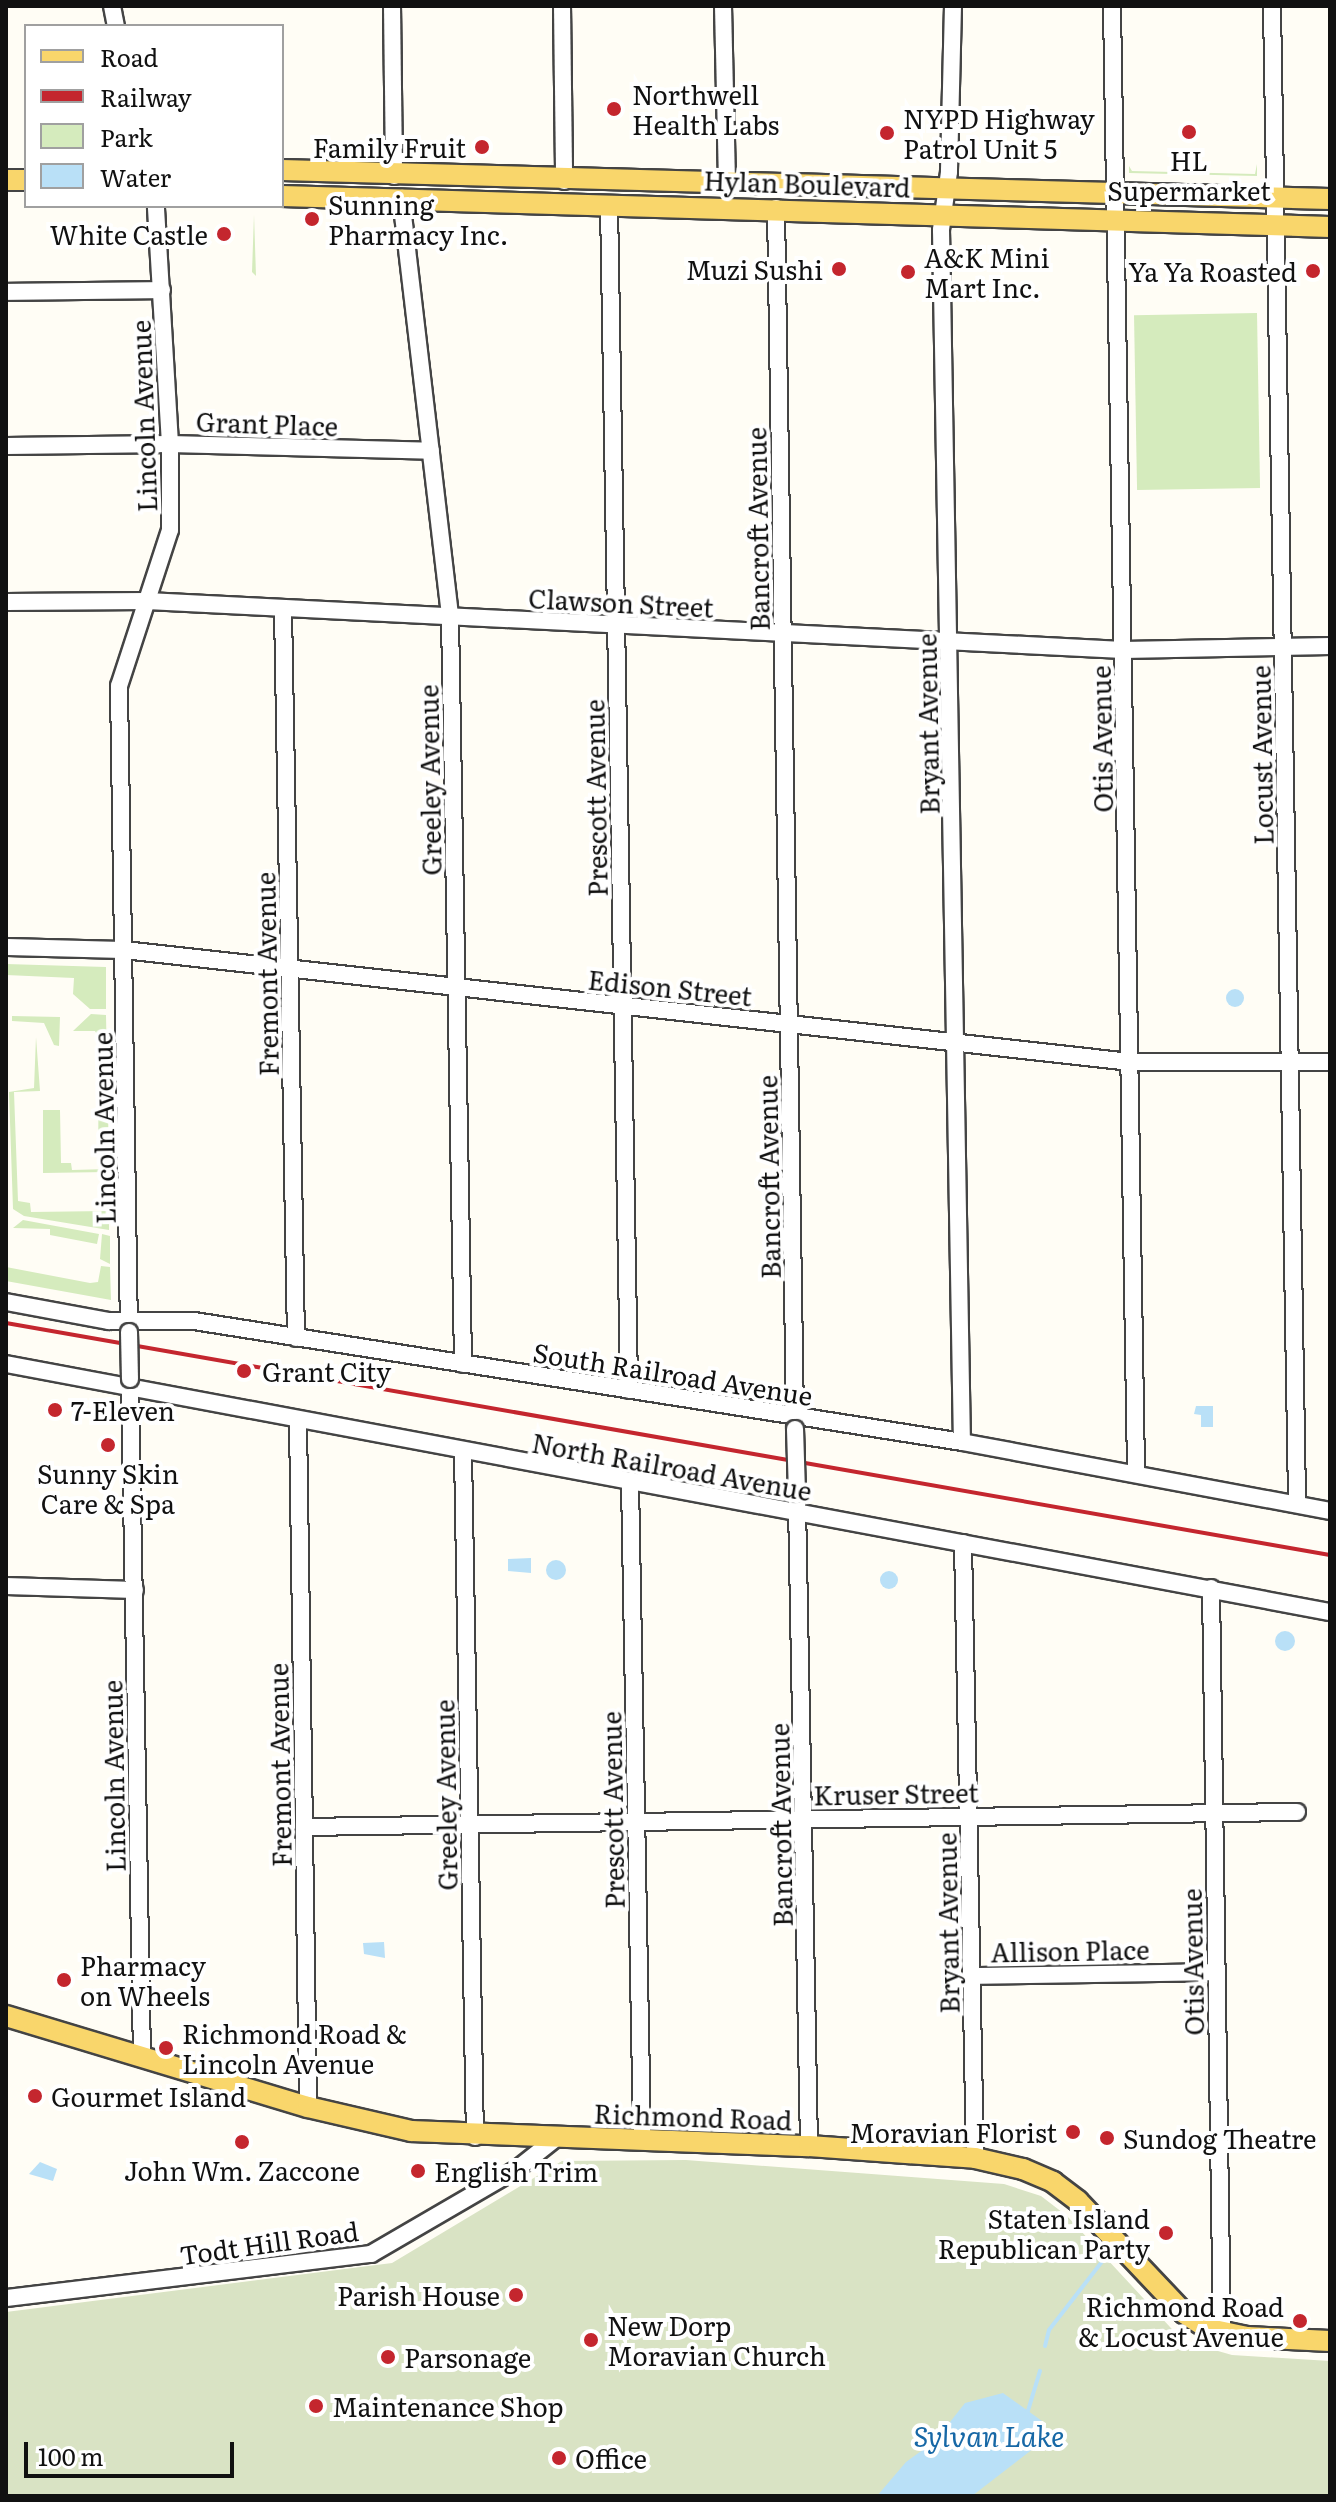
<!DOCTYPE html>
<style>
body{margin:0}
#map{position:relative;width:1336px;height:2502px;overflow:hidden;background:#fffdf5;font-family:Literata,serif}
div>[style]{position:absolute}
.green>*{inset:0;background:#d5ebbd;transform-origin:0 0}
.cemetery>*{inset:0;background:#d9e3c4}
.water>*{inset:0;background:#b9e0f7}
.round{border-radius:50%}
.stream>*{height:4px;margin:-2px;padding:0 2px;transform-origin:2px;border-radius:2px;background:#b9e0f7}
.roads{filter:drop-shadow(2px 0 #444) drop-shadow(-2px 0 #444) drop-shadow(0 2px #444) drop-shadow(0 -2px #444)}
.minor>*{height:16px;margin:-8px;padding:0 8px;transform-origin:8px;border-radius:8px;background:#fff}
.major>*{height:20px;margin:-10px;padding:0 10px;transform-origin:10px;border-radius:10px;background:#f9d66b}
.rail>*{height:4px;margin:-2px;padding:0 2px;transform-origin:2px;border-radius:2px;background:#c4262e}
.bridges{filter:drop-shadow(2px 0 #444) drop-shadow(-2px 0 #444) drop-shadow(0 2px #444) drop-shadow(0 -2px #444)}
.minor-bridge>*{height:16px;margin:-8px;padding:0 8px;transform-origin:8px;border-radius:8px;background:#fff}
.dots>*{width:22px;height:22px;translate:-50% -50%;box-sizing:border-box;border:4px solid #fff;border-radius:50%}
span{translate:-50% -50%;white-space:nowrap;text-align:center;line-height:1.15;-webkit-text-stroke:8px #fff;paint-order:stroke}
.poi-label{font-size:26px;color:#111}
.left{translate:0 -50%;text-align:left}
.right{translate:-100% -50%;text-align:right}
.street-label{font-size:26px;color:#111}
.water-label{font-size:28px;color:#1768a6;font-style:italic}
.frame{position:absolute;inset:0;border:8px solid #111;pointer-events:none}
.legend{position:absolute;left:24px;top:24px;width:260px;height:184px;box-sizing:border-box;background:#fff;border:2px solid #a0a0a0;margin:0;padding:10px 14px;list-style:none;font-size:24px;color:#111}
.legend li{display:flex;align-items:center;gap:16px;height:40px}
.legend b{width:40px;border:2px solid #a0a0a0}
.scale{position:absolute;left:24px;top:2442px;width:210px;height:36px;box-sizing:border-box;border:4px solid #111;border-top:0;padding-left:10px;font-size:24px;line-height:28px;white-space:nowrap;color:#111;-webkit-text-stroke:6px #fff;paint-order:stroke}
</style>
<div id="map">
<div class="green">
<div style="clip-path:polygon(1257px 164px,1257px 176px,1129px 173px,1129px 166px,1132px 171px,1255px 174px)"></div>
<div style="clip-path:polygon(254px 215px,256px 276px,252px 272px)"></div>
<div style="left:1257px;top:313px;width:175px;height:123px;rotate:89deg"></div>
<div style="clip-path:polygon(6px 964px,106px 967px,106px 1009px,90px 1009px,73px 994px,74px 978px,6px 975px)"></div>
<div style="clip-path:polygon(91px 1014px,106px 1015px,109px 1165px,98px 1166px,99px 1038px,95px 1031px,73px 1031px)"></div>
<div style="clip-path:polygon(12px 1016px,60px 1017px,59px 1046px,54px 1045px,44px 1023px,12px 1021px)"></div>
<div style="clip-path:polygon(36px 1037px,40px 1091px,14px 1092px,18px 1201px,30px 1203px,31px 1212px,107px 1211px,109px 1197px,109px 1230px,24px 1216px,13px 1209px,9px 1092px,34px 1088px)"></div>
<div style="clip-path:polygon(43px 1110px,60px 1110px,61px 1163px,71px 1163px,72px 1170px,109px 1169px,109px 1185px,107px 1172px,43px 1173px)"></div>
<div style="clip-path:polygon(23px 1220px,99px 1234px,97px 1244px,50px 1235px,50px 1229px,13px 1228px)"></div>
<div style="clip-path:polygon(102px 1234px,110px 1236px,110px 1264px,100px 1259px)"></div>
<div style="clip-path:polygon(101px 1266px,110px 1267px,111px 1300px,6px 1281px,6px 1267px,90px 1283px,98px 1282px)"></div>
</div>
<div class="cemetery">
<div style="clip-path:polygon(686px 2160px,1004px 2184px,1041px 2196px,1067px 2216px,1183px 2341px,1232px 2355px,1330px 2361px,1330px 2496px,6px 2496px,6px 2312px,392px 2263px,562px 2161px)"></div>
</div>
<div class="water">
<div class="round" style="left:1226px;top:989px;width:18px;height:18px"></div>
<div style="clip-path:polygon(1196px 1406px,1213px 1406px,1213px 1427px,1201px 1427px,1201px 1415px,1194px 1414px)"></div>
<div style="clip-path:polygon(531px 1558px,531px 1573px,508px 1571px,508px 1559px)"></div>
<div class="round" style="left:546px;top:1560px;width:20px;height:20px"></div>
<div class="round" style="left:880px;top:1571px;width:18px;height:18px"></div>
<div class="round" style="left:1275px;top:1631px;width:20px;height:20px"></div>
<div style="clip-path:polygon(384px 1942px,385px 1958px,364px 1954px,363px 1943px)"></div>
<div style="clip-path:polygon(40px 2162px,57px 2169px,53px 2181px,29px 2174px)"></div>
<div style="clip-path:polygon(1003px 2393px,1042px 2421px,1042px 2442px,972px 2496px,877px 2496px,906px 2462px,935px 2441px,965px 2403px)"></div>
</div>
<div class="stream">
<div style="left:1140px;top:2231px;width:3px;rotate:-45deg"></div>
<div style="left:1045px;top:2346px;width:16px;rotate:-76deg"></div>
<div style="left:1049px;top:2330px;width:90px;rotate:-52.2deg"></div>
<div style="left:1027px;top:2414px;width:45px;rotate:-73.2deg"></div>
</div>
<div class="roads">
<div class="minor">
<div style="left:112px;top:6px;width:20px;rotate:79deg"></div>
<div style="left:392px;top:6px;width:170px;rotate:89.3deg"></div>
<div style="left:562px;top:6px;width:175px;rotate:89.3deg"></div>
<div style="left:723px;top:6px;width:179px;rotate:88.7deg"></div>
<div style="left:953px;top:6px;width:166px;rotate:91.4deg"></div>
<div style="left:949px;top:172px;width:59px;rotate:97.9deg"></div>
<div style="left:941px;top:230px;width:1212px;rotate:89.01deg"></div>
<div style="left:1112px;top:6px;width:1466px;rotate:89.06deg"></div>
<div style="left:1272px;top:6px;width:1498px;rotate:89.04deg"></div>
<div style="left:401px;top:198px;width:422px;rotate:83.3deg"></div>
<div style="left:450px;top:617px;width:747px;rotate:89deg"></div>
<div style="left:609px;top:204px;width:1186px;rotate:89.03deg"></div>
<div style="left:776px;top:208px;width:1216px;rotate:89.1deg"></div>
<div style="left:6px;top:292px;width:156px;rotate:-0.7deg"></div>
<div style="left:6px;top:446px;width:164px;rotate:-0.7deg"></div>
<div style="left:170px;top:444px;width:261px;rotate:1.5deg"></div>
<div style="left:6px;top:602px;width:141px;rotate:-0.4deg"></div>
<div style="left:147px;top:601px;width:977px;rotate:2.87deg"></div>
<div style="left:1123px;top:650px;width:207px;rotate:-1.1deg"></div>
<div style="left:283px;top:609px;width:729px;rotate:88.98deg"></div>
<div style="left:6px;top:947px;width:118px;rotate:1.5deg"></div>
<div style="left:124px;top:950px;width:1013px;rotate:6.35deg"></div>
<div style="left:1131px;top:1062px;width:199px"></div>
<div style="left:6px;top:1302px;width:105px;rotate:10.5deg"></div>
<div style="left:109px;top:1321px;width:85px"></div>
<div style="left:194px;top:1321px;width:777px;rotate:8.95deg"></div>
<div style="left:962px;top:1442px;width:374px;rotate:10.6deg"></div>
<div style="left:129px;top:1332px;width:646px;rotate:-90.89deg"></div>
<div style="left:119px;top:686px;width:164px;rotate:-71.9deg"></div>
<div style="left:170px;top:530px;width:86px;rotate:-90deg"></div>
<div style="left:170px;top:444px;width:238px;rotate:-93.4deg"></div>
<div style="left:6px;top:1364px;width:1347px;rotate:10.61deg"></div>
<div style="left:130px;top:1383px;width:674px;rotate:88.98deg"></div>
<div style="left:298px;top:1421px;width:686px;rotate:89.16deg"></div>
<div style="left:463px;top:1452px;width:685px;rotate:89deg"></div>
<div style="left:630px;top:1482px;width:655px;rotate:88.95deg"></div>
<div style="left:797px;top:1503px;width:643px;rotate:88.93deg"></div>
<div style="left:963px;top:1543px;width:615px;rotate:88.88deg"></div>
<div style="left:6px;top:1586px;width:129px;rotate:1.8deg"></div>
<div style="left:1211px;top:1588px;width:746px;rotate:89.16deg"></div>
<div style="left:304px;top:1827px;width:993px;rotate:-0.87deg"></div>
<div style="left:972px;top:1976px;width:244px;rotate:-0.9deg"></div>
<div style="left:6px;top:2298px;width:368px;rotate:-6.9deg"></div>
<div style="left:371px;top:2254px;width:169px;rotate:-30.2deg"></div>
<div style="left:517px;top:2169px;width:48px;rotate:-38.3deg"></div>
</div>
<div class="major">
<div style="left:282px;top:170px;width:1048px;rotate:1.59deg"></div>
<div style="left:6px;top:180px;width:20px"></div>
<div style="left:282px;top:196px;width:1048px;rotate:1.69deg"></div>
<div style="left:6px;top:2016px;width:315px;rotate:16.8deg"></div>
<div style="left:308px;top:2107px;width:106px;rotate:13.1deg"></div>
<div style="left:411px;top:2131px;width:398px;rotate:2.2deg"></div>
<div style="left:809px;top:2146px;width:166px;rotate:4.1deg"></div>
<div style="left:975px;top:2158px;width:49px;rotate:12.9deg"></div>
<div style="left:1023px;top:2169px;width:33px;rotate:23deg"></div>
<div style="left:1053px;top:2182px;width:31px;rotate:37deg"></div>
<div style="left:1078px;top:2201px;width:154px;rotate:46.6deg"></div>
<div style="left:1184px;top:2313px;width:30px;rotate:33deg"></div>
<div style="left:1209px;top:2329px;width:39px;rotate:12deg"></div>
<div style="left:1247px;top:2337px;width:83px;rotate:2.8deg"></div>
</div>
</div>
<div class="rail">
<div style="left:6px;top:1323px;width:1344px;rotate:9.94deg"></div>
</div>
<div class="bridges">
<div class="minor-bridge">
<div style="left:129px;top:1332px;width:47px;rotate:88.8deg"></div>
<div style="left:795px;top:1429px;width:64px;rotate:88.2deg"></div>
</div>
</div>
<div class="dots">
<div style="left:614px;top:109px;background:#c4262e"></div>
<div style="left:1189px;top:132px;background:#c4262e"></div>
<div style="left:887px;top:133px;background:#c4262e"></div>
<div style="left:482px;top:147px;background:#c4262e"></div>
<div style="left:312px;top:219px;background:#c4262e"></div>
<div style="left:224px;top:234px;background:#c4262e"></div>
<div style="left:839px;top:269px;background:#c4262e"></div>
<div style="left:1313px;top:271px;background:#c4262e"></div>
<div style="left:908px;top:272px;background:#c4262e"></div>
<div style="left:244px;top:1371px;background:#c4262e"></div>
<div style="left:55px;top:1410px;background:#c4262e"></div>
<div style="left:108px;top:1445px;background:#c4262e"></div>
<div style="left:64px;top:1980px;background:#c4262e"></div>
<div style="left:166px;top:2048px;background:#c4262e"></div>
<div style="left:35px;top:2096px;background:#c4262e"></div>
<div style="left:1073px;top:2132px;background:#c4262e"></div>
<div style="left:1107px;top:2138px;background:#c4262e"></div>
<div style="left:242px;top:2142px;background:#c4262e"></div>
<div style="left:418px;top:2171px;background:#c4262e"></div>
<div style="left:1166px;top:2233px;background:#c4262e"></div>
<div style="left:516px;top:2295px;background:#c4262e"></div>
<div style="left:1300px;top:2321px;background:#c4262e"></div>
<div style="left:591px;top:2340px;background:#c4262e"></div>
<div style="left:388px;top:2357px;background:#c4262e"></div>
<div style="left:316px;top:2406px;background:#c4262e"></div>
<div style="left:559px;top:2458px;background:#c4262e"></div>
</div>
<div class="poi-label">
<span class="left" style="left:632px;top:109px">Northwell<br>Health Labs</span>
<span class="left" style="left:903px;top:133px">NYPD Highway<br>Patrol Unit 5</span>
<span class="right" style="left:466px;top:147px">Family Fruit</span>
<span style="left:1189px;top:175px">HL<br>Supermarket</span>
<span class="left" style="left:328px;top:219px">Sunning<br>Pharmacy Inc.</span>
<span class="right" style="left:208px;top:234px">White Castle</span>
<span class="left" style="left:924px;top:272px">A&amp;K Mini<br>Mart Inc.</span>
<span class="right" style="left:823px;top:269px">Muzi Sushi</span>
<span class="right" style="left:1297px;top:271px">Ya Ya Roasted</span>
<span class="left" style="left:262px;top:1371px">Grant City</span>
<span class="left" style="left:71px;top:1410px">7-Eleven</span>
<span style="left:108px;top:1488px">Sunny Skin<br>Care &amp; Spa</span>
<span class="left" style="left:80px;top:1980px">Pharmacy<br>on Wheels</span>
<span class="left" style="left:182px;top:2048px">Richmond Road &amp;<br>Lincoln Avenue</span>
<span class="left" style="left:51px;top:2096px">Gourmet Island</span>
<span class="right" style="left:1057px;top:2132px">Moravian Florist</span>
<span class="left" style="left:1123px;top:2138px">Sundog Theatre</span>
<span style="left:242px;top:2170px">John Wm. Zaccone</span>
<span class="left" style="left:434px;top:2171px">English Trim</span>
<span class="right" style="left:1150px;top:2233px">Staten Island<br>Republican Party</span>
<span class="right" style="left:500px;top:2295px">Parish House</span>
<span class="right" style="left:1284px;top:2321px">Richmond Road<br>&amp; Locust Avenue</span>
<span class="left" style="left:607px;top:2340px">New Dorp<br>Moravian Church</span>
<span class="left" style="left:404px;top:2357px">Parsonage</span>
<span class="left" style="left:332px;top:2406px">Maintenance Shop</span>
<span class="left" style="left:575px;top:2458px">Office</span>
</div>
<div class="street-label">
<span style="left:807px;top:183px;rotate:2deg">Hylan Boulevard</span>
<span style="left:143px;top:416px;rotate:-92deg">Lincoln Avenue</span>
<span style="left:267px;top:423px;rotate:2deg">Grant Place</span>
<span style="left:757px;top:529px;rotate:-91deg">Bancroft Avenue</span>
<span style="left:621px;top:602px;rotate:3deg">Clawson Street</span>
<span style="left:927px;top:724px;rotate:-91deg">Bryant Avenue</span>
<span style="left:1101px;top:739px;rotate:-91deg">Otis Avenue</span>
<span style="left:1261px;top:755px;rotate:-91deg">Locust Avenue</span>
<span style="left:429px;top:780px;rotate:-91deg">Greeley Avenue</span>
<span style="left:595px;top:798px;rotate:-91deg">Prescott Avenue</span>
<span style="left:266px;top:974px;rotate:-91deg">Fremont Avenue</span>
<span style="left:670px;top:987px;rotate:6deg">Edison Street</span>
<span style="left:103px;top:1128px;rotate:-91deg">Lincoln Avenue</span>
<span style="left:768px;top:1177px;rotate:-91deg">Bancroft Avenue</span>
<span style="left:673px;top:1373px;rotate:9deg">South Railroad Avenue</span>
<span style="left:672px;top:1466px;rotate:10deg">North Railroad Avenue</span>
<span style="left:279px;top:1765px;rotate:-91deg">Fremont Avenue</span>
<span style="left:113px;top:1776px;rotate:-91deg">Lincoln Avenue</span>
<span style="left:896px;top:1793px;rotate:-1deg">Kruser Street</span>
<span style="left:445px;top:1795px;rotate:-91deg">Greeley Avenue</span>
<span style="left:612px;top:1810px;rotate:-91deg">Prescott Avenue</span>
<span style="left:780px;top:1825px;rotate:-91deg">Bancroft Avenue</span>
<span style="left:947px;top:1923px;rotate:-91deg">Bryant Avenue</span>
<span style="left:1070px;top:1950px;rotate:-1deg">Allison Place</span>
<span style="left:1192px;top:1962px;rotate:-91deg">Otis Avenue</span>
<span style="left:693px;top:2116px;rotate:2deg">Richmond Road</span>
<span style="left:269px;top:2242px;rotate:-8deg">Todt Hill Road</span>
</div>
<div class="water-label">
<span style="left:989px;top:2435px">Sylvan Lake</span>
</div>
<div class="frame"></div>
<ul class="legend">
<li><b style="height:10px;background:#f9d66b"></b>Road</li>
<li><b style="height:10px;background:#c4262e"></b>Railway</li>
<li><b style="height:22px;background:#d5ebbd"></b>Park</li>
<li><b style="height:22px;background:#b9e0f7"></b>Water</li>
</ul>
<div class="scale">100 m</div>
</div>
